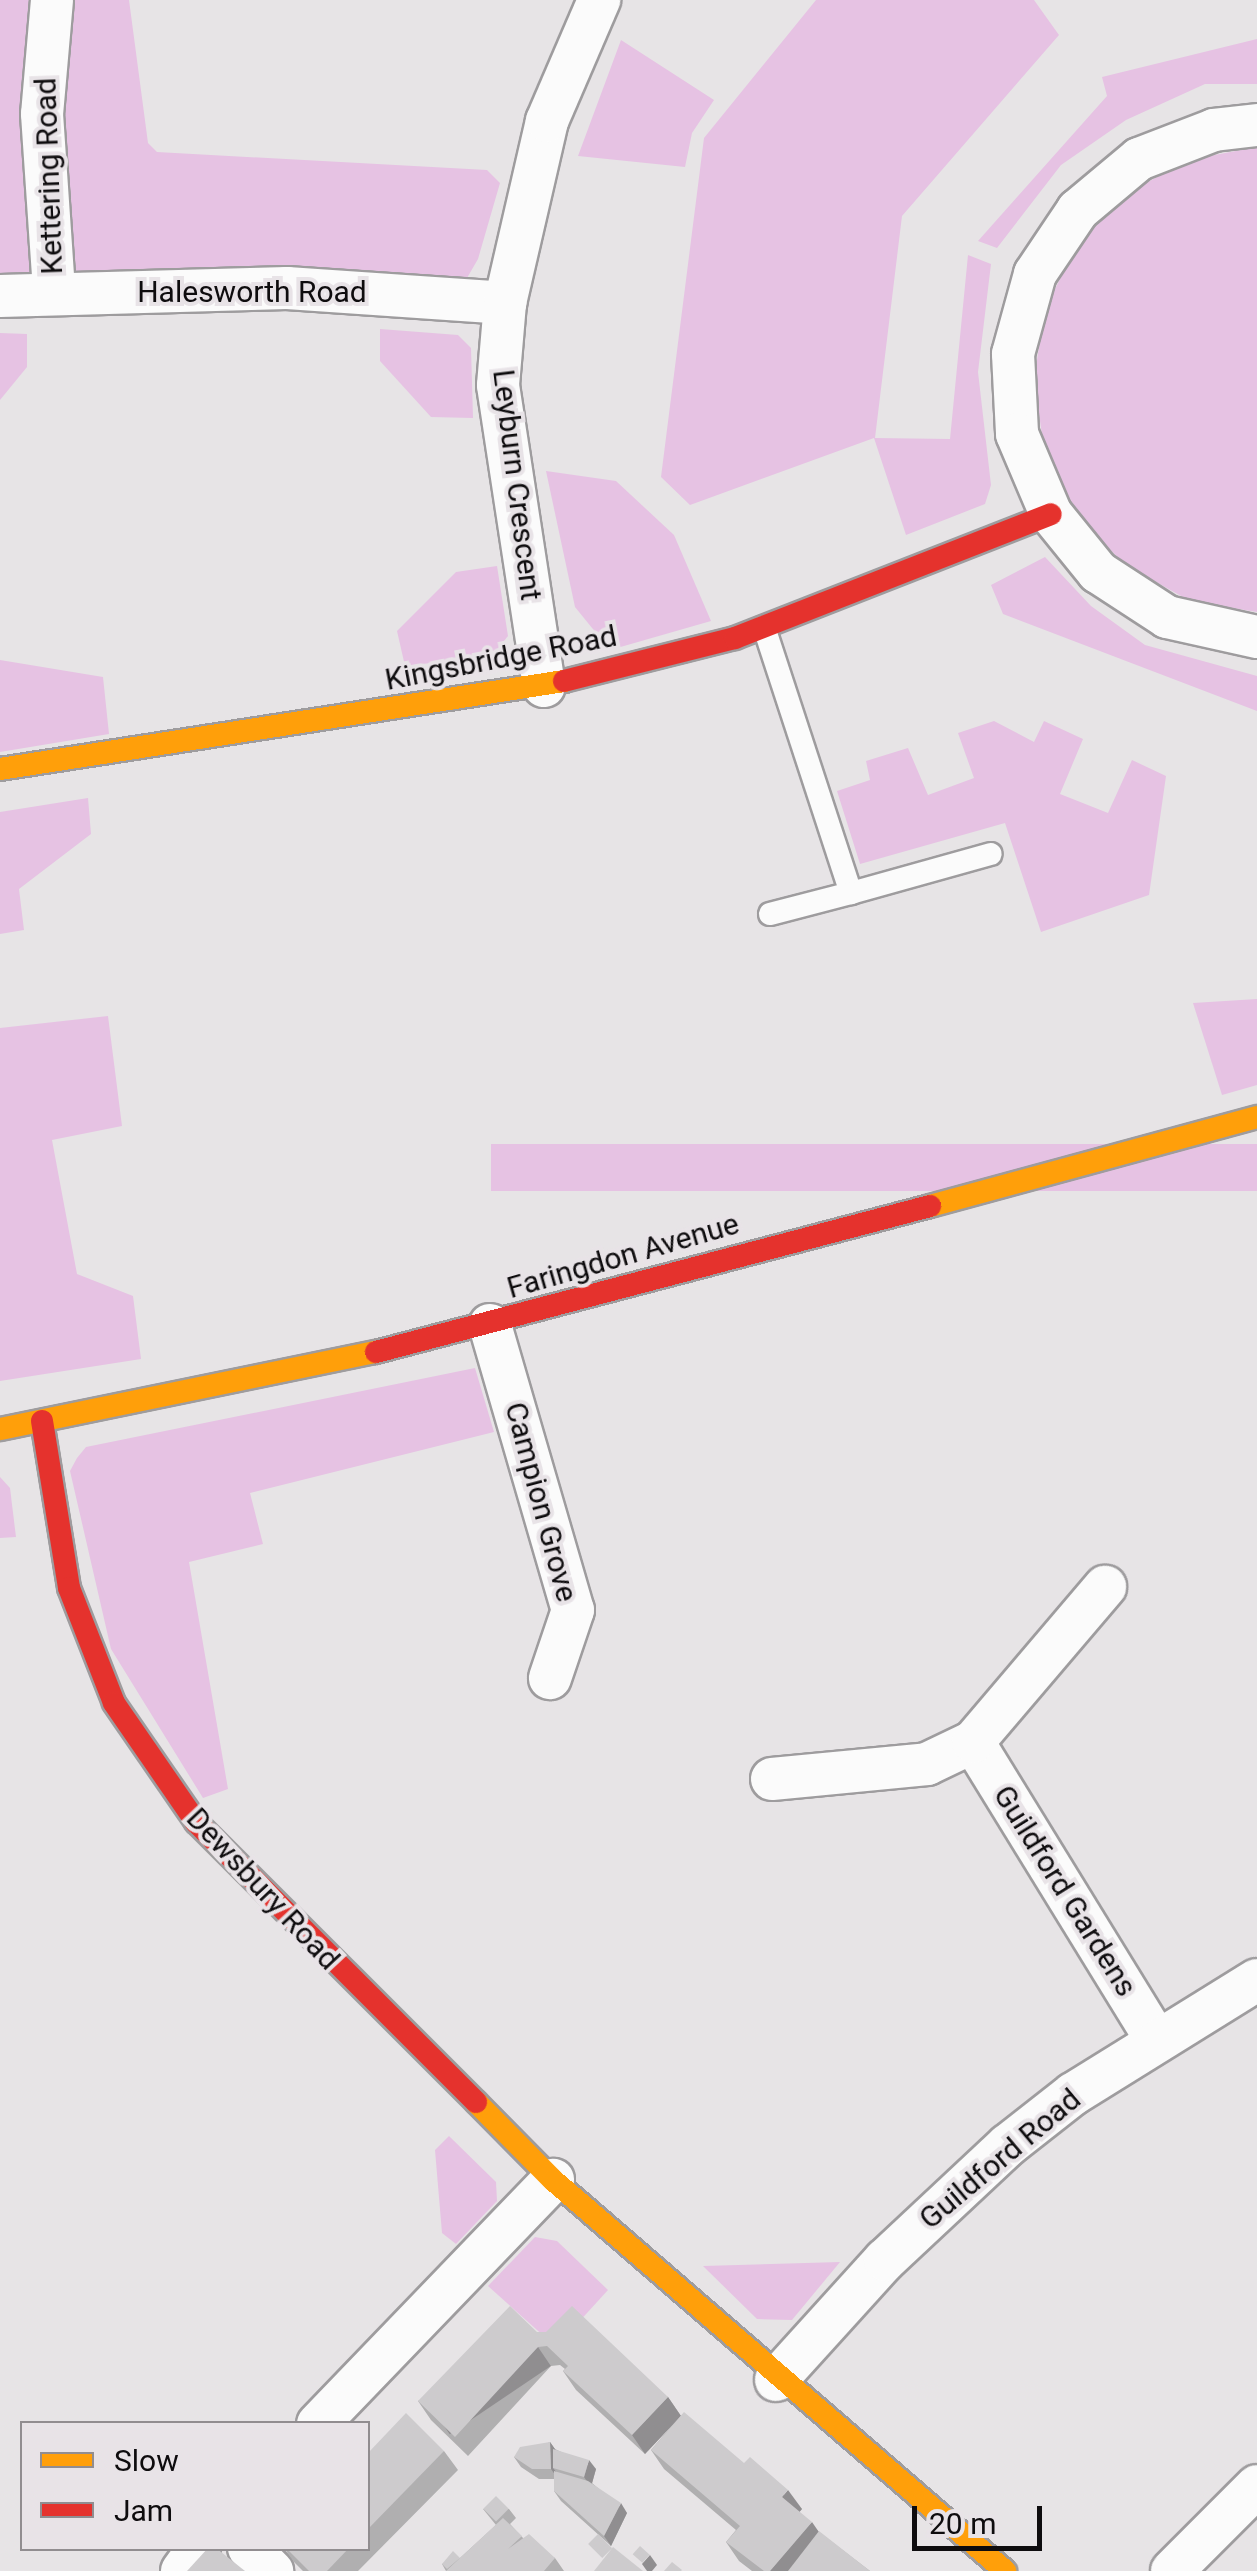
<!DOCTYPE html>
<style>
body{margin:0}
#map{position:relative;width:1257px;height:2571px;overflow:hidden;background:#e7e4e6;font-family:Roboto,sans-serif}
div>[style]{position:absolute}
.green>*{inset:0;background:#e6c2e3;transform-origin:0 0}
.roads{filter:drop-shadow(2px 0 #9e9c9e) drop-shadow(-2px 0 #9e9c9e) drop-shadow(0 2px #9e9c9e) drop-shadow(0 -2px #9e9c9e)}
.lane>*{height:22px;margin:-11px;padding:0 11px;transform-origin:11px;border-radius:11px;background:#fbfbfb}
.street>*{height:42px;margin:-21px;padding:0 21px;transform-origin:21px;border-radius:21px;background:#fbfbfb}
.slow>*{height:22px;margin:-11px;padding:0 11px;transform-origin:11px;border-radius:11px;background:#ff9f0a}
.jam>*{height:22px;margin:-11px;padding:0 11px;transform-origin:11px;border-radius:11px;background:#e5322d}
.wall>*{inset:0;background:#b0afb0}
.shaded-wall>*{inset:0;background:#908e90;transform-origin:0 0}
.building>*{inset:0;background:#cdcbcd;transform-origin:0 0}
span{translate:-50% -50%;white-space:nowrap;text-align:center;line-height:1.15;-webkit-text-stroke:8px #e8e3e7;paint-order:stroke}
.street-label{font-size:30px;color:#0e0c0e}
.legend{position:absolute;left:20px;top:2421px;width:350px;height:130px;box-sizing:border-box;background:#e8e3e7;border:2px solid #918d90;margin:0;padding:12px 18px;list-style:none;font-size:30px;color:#0e0c0e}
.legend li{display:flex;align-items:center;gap:20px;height:50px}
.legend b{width:50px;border:2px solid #918d90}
.scale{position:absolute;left:912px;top:2506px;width:130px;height:45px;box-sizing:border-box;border:5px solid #0e0c0e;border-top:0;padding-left:12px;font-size:30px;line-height:35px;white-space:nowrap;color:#0e0c0e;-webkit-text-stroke:8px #e8e3e7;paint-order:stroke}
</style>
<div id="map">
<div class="green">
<div style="clip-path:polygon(0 0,129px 0,148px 143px,157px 152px,487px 170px,500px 183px,478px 259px,467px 278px,179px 271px,0 284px)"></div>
<div style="clip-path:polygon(816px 0,1034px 0,1059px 35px,902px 216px,875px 438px,950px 439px,968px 255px,991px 264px,978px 372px,991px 485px,985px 504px,906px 535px,874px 438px,690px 505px,661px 477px,704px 138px)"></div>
<div style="clip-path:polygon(1257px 39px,1257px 84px,1205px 84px,1126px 120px,1061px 165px,997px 248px,978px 241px,1107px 96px,1102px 77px)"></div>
<div style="clip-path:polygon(621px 40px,714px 100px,692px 133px,685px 167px,578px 156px)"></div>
<div style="clip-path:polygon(1257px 147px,1257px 612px,1190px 601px,1124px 564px,1075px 513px,1044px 449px,1034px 379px,1045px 309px,1077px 245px,1126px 194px,1188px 160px)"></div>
<div style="clip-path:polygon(380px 329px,458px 335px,471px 348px,473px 418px,431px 417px,380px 361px)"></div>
<div style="clip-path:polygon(0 333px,27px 334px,27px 367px,0 400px)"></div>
<div style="clip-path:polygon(546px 471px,616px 481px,674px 535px,711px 621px,610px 650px,575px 607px)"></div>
<div style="clip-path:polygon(1045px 557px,1091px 606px,1145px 645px,1257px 676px,1257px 711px,1003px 614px,991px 585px)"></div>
<div style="clip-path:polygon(497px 566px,508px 636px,492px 656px,405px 666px,397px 631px,456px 572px)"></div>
<div style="clip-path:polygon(0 660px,103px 677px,109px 734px,0 752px)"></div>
<div style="clip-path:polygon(994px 721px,1034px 742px,1044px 721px,1083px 739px,1060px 794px,1108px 813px,1132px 760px,1166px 776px,1149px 895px,1041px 932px,1005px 823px,860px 864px,837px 791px,870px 780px,866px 761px,908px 748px,928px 795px,974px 778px,958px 733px)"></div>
<div style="clip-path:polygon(88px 798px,91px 834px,19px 889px,24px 930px,0 934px,0 812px)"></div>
<div style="clip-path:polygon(1257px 999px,1257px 1085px,1222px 1095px,1193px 1003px)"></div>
<div style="clip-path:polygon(108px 1016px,122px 1126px,52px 1140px,77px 1274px,133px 1296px,141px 1359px,0 1381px,0 1028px)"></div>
<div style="left:1257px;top:1144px;width:47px;height:766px;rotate:90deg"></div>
<div style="clip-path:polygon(475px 1368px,494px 1432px,250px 1493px,263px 1544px,189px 1562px,228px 1789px,203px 1798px,111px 1649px,70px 1471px,77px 1458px,86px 1447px)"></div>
<div style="clip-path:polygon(0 1477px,10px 1488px,16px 1537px,0 1538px)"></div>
<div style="clip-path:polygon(449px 2136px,496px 2182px,497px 2201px,456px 2244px,442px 2233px,435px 2150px)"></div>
<div style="clip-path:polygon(535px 2237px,557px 2241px,608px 2290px,556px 2347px,488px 2286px)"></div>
<div style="clip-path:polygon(840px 2262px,792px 2320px,757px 2319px,703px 2266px)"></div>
</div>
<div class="roads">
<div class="lane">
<div style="left:764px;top:627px;width:280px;rotate:71.9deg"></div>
<div style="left:851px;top:893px;width:145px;rotate:-15.6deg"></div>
<div style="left:770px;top:914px;width:84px;rotate:-14.5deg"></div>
</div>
<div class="street">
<div style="left:52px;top:0;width:114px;rotate:95deg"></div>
<div style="left:42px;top:114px;width:178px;rotate:86.1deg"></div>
<div style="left:1257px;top:125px;width:43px;rotate:173.4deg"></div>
<div style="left:1214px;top:130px;width:80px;rotate:158.9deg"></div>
<div style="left:1139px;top:159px;width:80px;rotate:140.1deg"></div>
<div style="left:1078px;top:210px;width:77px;rotate:123.9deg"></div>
<div style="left:1035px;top:274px;width:83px;rotate:105.4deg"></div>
<div style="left:1013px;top:354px;width:80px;rotate:87.1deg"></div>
<div style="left:1017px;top:434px;width:87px;rotate:67deg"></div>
<div style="left:1051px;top:514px;width:75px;rotate:51deg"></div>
<div style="left:1098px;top:572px;width:82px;rotate:33.1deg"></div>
<div style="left:1167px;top:617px;width:92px;rotate:12.5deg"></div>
<div style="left:0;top:296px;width:287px;rotate:-1.6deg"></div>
<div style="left:287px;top:288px;width:219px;rotate:3.9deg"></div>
<div style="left:544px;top:686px;width:304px;rotate:-98.7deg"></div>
<div style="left:498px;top:385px;width:82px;rotate:-85.1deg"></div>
<div style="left:505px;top:303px;width:187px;rotate:-77deg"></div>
<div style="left:547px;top:121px;width:132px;rotate:-66.7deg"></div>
<div style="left:490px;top:1325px;width:297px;rotate:73.8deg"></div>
<div style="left:573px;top:1610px;width:72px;rotate:108.7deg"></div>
<div style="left:973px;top:1742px;width:351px;rotate:58.4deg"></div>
<div style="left:772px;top:1779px;width:156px;rotate:-5.5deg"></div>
<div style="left:927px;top:1764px;width:51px;rotate:-25.6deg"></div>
<div style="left:973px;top:1742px;width:204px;rotate:-49.6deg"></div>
<div style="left:776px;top:2380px;width:162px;rotate:-47.8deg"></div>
<div style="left:885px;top:2260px;width:168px;rotate:-43.1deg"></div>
<div style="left:1008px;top:2145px;width:83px;rotate:-38.1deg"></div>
<div style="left:1073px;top:2094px;width:216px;rotate:-31.8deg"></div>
<div style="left:318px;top:2424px;width:339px;rotate:-46.1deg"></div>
<div style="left:249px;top:2548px;width:33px;rotate:45deg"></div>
<div style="left:182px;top:2571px;width:29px;rotate:-54deg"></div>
<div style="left:1172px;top:2571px;width:120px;rotate:-45deg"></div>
</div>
<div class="slow">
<div style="left:0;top:769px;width:571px;rotate:-8.87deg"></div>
<div style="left:930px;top:1206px;width:339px;rotate:-15.2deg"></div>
<div style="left:0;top:1429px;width:384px;rotate:-11.6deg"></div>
<div style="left:476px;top:2102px;width:110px;rotate:45.4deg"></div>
<div style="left:553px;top:2180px;width:598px;rotate:40.86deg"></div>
</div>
<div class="jam">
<div style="left:564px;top:681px;width:176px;rotate:-14.1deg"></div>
<div style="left:735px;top:638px;width:339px;rotate:-21.4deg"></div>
<div style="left:376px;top:1352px;width:573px;rotate:-14.76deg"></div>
<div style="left:42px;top:1421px;width:169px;rotate:80.8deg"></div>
<div style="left:69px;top:1588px;width:123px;rotate:68.6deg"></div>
<div style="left:114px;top:1703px;width:145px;rotate:55.4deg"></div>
<div style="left:196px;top:1822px;width:396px;rotate:45deg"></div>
</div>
</div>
<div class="wall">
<div style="clip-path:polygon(537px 2332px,668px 2397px,681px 2416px,802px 2509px,799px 2512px,819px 2532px,870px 2571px,752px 2571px,739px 2561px,726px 2542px,736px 2530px,664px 2469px,651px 2450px,674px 2423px,645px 2454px,576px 2390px,563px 2371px,565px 2369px,560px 2365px,551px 2366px,468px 2456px,431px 2420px,418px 2401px)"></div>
<div style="clip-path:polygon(550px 2442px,555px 2449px,596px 2469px,592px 2483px,627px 2513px,611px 2546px,561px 2501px,554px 2491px,554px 2479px,539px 2479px,521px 2467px,514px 2457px)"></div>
<div style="clip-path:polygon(444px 2451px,458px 2470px,358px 2571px,303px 2571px,294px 2562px,284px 2548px,368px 2548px,368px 2453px)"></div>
<div style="clip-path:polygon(483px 2509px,509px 2509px,516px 2518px,510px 2524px,523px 2538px,555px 2558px,564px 2571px,446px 2571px,442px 2564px,460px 2558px,496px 2525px)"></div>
</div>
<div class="shaded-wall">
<div style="left:538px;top:2347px;width:23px;height:122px;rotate:56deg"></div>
<div style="clip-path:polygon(668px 2397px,681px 2416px,645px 2454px,632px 2435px)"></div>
<div style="clip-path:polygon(550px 2442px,557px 2452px,553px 2468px,558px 2474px,558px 2479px,551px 2469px)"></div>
<div style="clip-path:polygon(589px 2460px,596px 2469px,591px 2487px,584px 2477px)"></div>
<div style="clip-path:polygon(788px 2490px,802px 2509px,796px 2516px,782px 2497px)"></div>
<div style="clip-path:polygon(621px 2503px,627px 2513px,611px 2546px,604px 2536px)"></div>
<div style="clip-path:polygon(812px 2522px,825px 2541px,799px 2571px,770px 2571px)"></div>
<div style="clip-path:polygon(650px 2555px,657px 2565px,652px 2571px,647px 2571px,642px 2564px)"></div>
</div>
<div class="building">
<div style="clip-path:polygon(510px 2306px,537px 2332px,546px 2332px,572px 2306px,668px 2397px,632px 2435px,563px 2371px,568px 2366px,547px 2346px,538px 2347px,455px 2437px,418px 2401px)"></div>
<div style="clip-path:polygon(684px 2412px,744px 2463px,750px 2457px,788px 2490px,782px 2497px,812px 2522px,770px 2571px,764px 2571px,726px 2542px,740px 2526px,651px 2450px)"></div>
<div style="clip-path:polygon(406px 2413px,444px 2451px,368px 2529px,368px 2453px)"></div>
<div style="clip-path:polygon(550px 2442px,551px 2469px,532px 2469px,514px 2457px,520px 2447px)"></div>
<div style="clip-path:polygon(553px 2449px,589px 2460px,584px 2477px,553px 2468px)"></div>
<div style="clip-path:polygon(554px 2471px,588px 2481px,621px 2503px,604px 2536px,554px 2491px)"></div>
<div style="left:496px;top:2496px;width:18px;height:18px;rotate:45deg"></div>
<div style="clip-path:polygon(503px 2518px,522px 2536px,508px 2549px,529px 2534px,555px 2558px,544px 2571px,446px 2571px)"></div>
<div style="clip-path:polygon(819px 2531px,870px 2571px,788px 2571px)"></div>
<div style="left:598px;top:2534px;width:20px;height:14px;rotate:45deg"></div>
<div style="left:640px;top:2546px;width:13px;height:11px;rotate:42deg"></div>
<div style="clip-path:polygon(613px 2547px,643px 2571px,594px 2571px)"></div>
<div style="clip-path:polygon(208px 2548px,216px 2548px,245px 2571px,187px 2571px)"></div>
<div style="clip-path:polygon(286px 2548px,349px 2548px,327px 2571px,309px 2571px)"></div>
<div style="clip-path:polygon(453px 2551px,460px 2558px,447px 2569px,442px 2564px)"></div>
<div style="clip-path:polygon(672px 2562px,682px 2570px,681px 2571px,664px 2571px)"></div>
</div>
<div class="street-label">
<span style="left:49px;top:176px;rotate:-92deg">Kettering Road</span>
<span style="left:252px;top:292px">Halesworth Road</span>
<span style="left:517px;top:485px;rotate:83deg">Leyburn Crescent</span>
<span style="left:501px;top:658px;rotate:-11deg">Kingsbridge Road</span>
<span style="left:623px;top:1256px;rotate:-16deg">Faringdon Avenue</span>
<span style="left:541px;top:1502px;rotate:75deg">Campion Grove</span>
<span style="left:263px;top:1889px;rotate:47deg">Dewsbury Road</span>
<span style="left:1065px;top:1891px;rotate:58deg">Guildford Gardens</span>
<span style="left:1000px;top:2159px;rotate:-40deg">Guildford Road</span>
</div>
<ul class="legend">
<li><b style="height:12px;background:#ff9f0a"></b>Slow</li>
<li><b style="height:12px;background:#e5322d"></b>Jam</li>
</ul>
<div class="scale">20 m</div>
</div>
